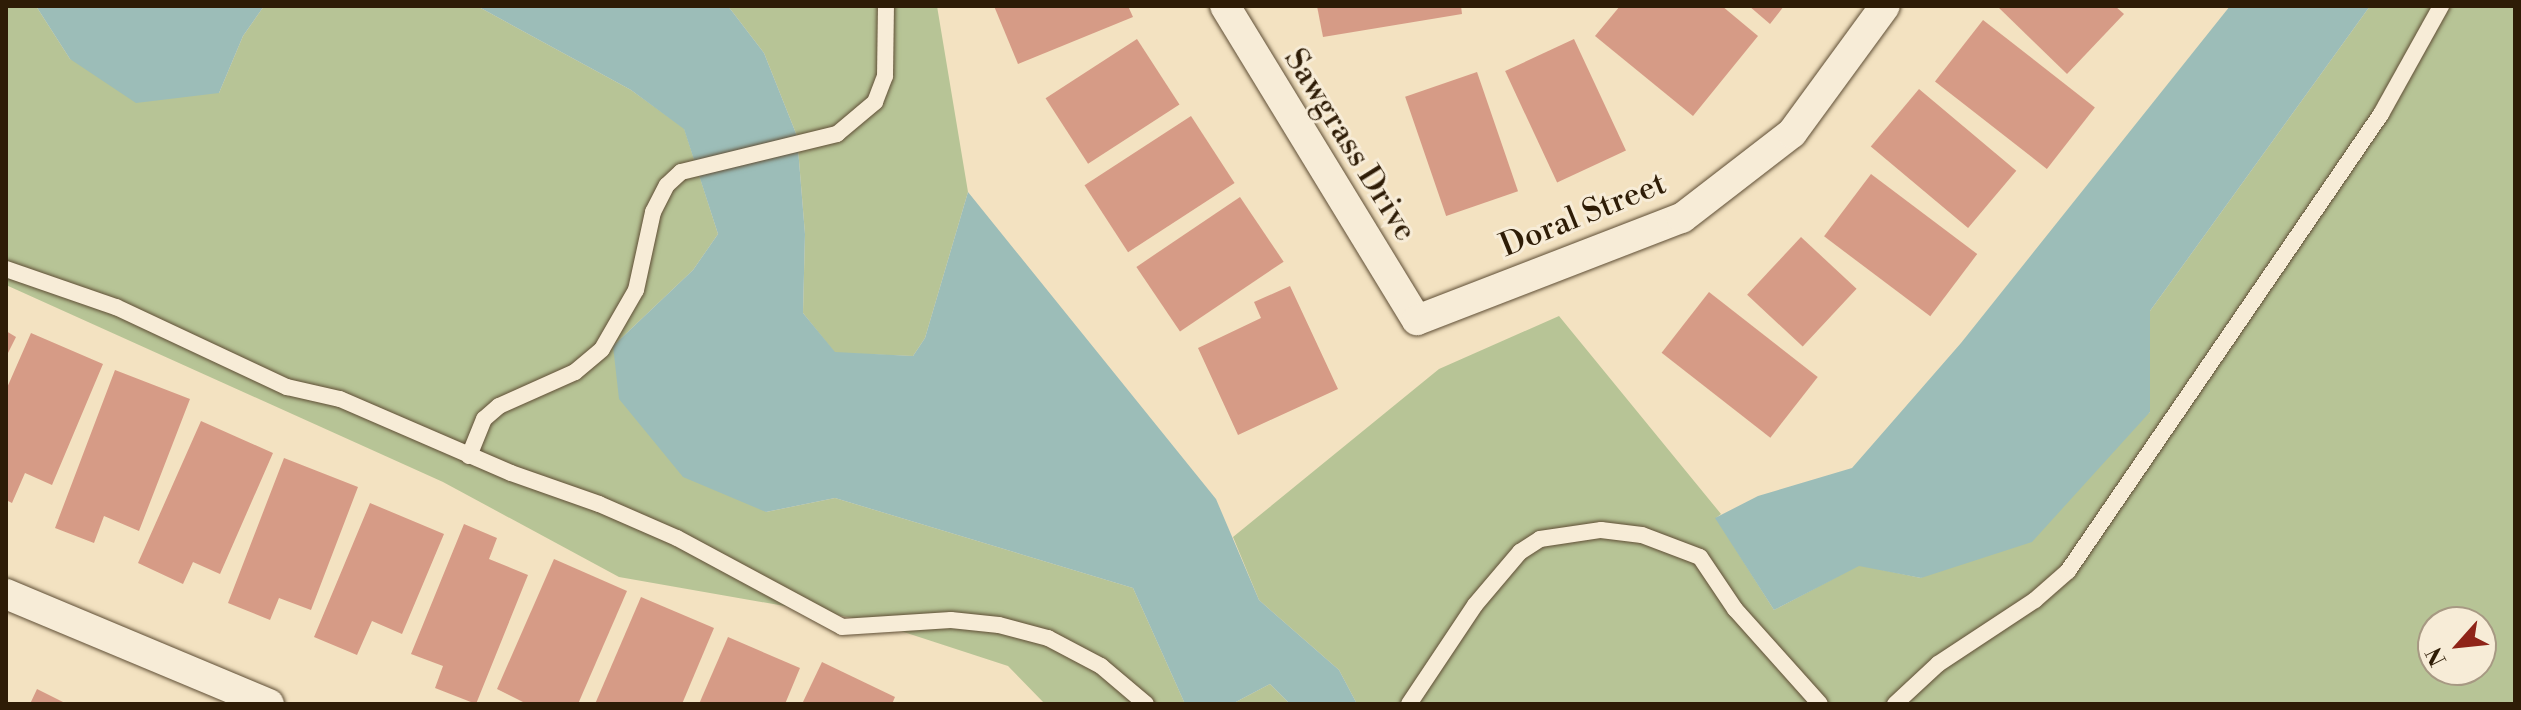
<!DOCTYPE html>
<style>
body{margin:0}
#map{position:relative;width:2521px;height:710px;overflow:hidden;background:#f3e2c1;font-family:"Libre Bodoni",serif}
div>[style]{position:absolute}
.green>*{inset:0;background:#b7c496}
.water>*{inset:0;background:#9cbdb8}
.building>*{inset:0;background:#d69b86;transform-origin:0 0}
.roads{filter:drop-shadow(0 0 2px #5f4e35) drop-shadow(0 0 2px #5f4e35)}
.service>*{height:16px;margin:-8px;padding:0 8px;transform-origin:8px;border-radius:8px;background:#f7ecd7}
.minor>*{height:30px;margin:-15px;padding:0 15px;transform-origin:15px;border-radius:15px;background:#f7ecd7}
span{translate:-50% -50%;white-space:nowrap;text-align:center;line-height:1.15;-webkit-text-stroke:6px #f7ecd7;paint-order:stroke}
.street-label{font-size:32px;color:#2e1c06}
.frame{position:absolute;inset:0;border:8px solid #2e1c06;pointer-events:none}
.north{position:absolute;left:2417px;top:606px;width:80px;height:80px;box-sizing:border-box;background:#f7ecd7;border:2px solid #a79983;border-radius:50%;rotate:243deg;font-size:22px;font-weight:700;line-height:32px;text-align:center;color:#2e1c06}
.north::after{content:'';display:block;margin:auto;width:28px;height:36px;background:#8f2418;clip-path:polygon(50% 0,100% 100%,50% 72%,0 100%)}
</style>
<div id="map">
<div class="green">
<div style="clip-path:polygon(6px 6px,36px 6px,70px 59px,219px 93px,243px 36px,264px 6px,477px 6px,631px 90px,684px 128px,718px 234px,693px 270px,613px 346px,766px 512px,835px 498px,1133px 588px,1185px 704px,1045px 704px,1008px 666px,870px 621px,619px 577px,443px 482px,6px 285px)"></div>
<div style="clip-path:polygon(728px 6px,937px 6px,968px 192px,925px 338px,913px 356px,835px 353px,803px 313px,805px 234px,797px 136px,764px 53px)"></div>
<div style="clip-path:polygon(evenodd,2370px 6px,2515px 6px,2515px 704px,1357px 704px,1339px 670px,1259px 600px,1233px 537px,1439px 369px,1559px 316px,1721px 514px,1716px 518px,1774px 610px,1859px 565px,1921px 578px,2150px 412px,2150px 311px,2370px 6px,2433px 622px,2481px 622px,2481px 670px,2433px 670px,2433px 622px)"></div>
<div style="clip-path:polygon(1270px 684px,1290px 704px,1232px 704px)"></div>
</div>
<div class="water">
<div style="clip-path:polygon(36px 6px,264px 6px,243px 36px,219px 93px,136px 103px,70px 59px)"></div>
<div style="clip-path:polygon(477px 6px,728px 6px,764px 53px,797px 136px,805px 234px,803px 313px,835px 352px,913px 356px,925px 338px,968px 192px,1216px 499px,1259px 600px,1339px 670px,1357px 704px,1290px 704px,1270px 684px,1232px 704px,1185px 704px,1133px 588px,835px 498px,766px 512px,683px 477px,619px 399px,613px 346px,693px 270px,718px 234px,684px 129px,631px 90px)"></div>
<div style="clip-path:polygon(2230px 6px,2370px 6px,2150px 311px,2150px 412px,2032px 542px,1921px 578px,1859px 566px,1774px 610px,1715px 518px,1758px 496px,1852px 468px,1961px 343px)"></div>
</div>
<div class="building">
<div style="clip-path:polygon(994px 6px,1128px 6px,1133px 17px,1018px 64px)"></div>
<div style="clip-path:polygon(1317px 6px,1461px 6px,1462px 14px,1323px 37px)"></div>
<div style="clip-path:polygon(1620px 6px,1722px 6px,1758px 36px,1693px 116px,1595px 36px)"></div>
<div style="clip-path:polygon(1749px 6px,1784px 6px,1770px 24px)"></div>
<div style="clip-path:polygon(1997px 6px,2115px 6px,2124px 14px,2067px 74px)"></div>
<div style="left:1983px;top:20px;width:142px;height:78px;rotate:38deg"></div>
<div style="left:1137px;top:39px;width:78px;height:109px;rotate:57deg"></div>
<div style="left:1574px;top:39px;width:123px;height:76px;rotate:65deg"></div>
<div style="left:1477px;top:72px;width:126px;height:76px;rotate:71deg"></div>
<div style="left:1919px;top:89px;width:127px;height:75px;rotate:40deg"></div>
<div style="left:1191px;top:116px;width:80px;height:127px;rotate:57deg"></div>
<div style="left:1871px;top:174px;width:133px;height:78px;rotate:37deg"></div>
<div style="left:1240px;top:197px;width:78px;height:125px;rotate:56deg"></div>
<div style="left:1801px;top:237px;width:76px;height:79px;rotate:43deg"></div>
<div style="clip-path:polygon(1290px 286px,1338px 389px,1238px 435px,1198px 348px,1261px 318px,1254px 302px)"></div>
<div style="left:1709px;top:292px;width:138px;height:77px;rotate:38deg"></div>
<div style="clip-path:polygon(6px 331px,16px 337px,6px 357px)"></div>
<div style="clip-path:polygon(31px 333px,103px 364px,52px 485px,25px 473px,12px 503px,6px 500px,6px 390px)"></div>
<div style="clip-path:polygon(115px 370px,190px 399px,139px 531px,104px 516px,94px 543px,55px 528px)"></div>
<div style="clip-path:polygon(201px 421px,273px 453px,220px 574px,193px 562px,183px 584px,138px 563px)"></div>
<div style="clip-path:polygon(284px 458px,358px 487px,311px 610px,279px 598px,270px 620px,228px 603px)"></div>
<div style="clip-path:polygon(370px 503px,444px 534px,402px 634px,372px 621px,357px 655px,314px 637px)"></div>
<div style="clip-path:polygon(464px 524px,497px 538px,489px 559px,528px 575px,476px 704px,435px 688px,443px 666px,411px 654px)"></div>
<div style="clip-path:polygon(554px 559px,627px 591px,578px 704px,527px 704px,497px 689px)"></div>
<div style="clip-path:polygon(641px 597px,714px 628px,682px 704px,595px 704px)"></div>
<div style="clip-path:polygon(728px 637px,800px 668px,785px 704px,699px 704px)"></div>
<div style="clip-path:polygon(822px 662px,895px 697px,892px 704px,802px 704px)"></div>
<div style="clip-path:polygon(37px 689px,67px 704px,30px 704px)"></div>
</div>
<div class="roads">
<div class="service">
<div style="left:6px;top:269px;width:116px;rotate:19.1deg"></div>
<div style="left:116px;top:307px;width:189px;rotate:25.1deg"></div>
<div style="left:287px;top:387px;width:54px;rotate:12.8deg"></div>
<div style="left:340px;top:399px;width:186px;rotate:23.4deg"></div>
<div style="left:511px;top:473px;width:93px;rotate:19.4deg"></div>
<div style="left:599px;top:504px;width:85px;rotate:23.6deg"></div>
<div style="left:677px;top:538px;width:187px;rotate:28.3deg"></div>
<div style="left:842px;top:627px;width:109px;rotate:-3.7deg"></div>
<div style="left:951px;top:620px;width:48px;rotate:5.9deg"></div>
<div style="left:999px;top:625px;width:51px;rotate:14.9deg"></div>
<div style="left:1048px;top:638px;width:60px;rotate:27.8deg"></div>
<div style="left:1101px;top:666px;width:59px;rotate:40.2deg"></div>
<div style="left:469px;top:456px;width:40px;rotate:-68deg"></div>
<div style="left:484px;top:419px;width:20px;rotate:-41deg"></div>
<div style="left:499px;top:406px;width:83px;rotate:-24.1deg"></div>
<div style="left:575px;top:372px;width:35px;rotate:-40deg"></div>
<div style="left:602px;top:349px;width:68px;rotate:-60deg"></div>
<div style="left:636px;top:290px;width:80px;rotate:-77.7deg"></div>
<div style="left:653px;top:212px;width:30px;rotate:-63deg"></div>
<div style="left:667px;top:185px;width:19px;rotate:-43deg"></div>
<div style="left:681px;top:172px;width:161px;rotate:-13.7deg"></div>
<div style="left:837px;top:134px;width:50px;rotate:-40.1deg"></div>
<div style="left:875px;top:102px;width:28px;rotate:-69deg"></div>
<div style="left:885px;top:76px;width:70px;rotate:-89.2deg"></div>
<div style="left:1409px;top:704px;width:119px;rotate:-56.3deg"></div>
<div style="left:1475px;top:605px;width:70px;rotate:-49.7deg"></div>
<div style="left:1520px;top:552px;width:24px;rotate:-33deg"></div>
<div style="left:1540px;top:539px;width:62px;rotate:-8.4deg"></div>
<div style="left:1601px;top:530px;width:41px;rotate:7deg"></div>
<div style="left:1642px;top:535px;width:62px;rotate:20.8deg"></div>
<div style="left:1700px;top:557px;width:63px;rotate:56.1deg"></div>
<div style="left:1735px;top:609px;width:127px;rotate:48.2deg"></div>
<div style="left:1895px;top:704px;width:59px;rotate:-42.9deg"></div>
<div style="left:1938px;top:664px;width:116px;rotate:-33.4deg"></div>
<div style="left:2035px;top:600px;width:44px;rotate:-41.3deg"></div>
<div style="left:2068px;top:571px;width:554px;rotate:-55.59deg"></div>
<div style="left:2381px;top:114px;width:124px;rotate:-60.9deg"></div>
</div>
<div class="minor">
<div style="left:1225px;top:6px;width:368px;rotate:58.6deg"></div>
<div style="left:1417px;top:320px;width:284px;rotate:-21.1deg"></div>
<div style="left:1682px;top:218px;width:139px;rotate:-37.7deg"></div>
<div style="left:1792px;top:133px;width:157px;rotate:-53.8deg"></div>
<div style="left:6px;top:594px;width:285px;rotate:22.7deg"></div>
</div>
</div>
<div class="street-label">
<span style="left:1350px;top:145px;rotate:58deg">Sawgrass Drive</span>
<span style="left:1583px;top:215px;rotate:-22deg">Doral Street</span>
</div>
<div class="frame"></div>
<div class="north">N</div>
</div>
